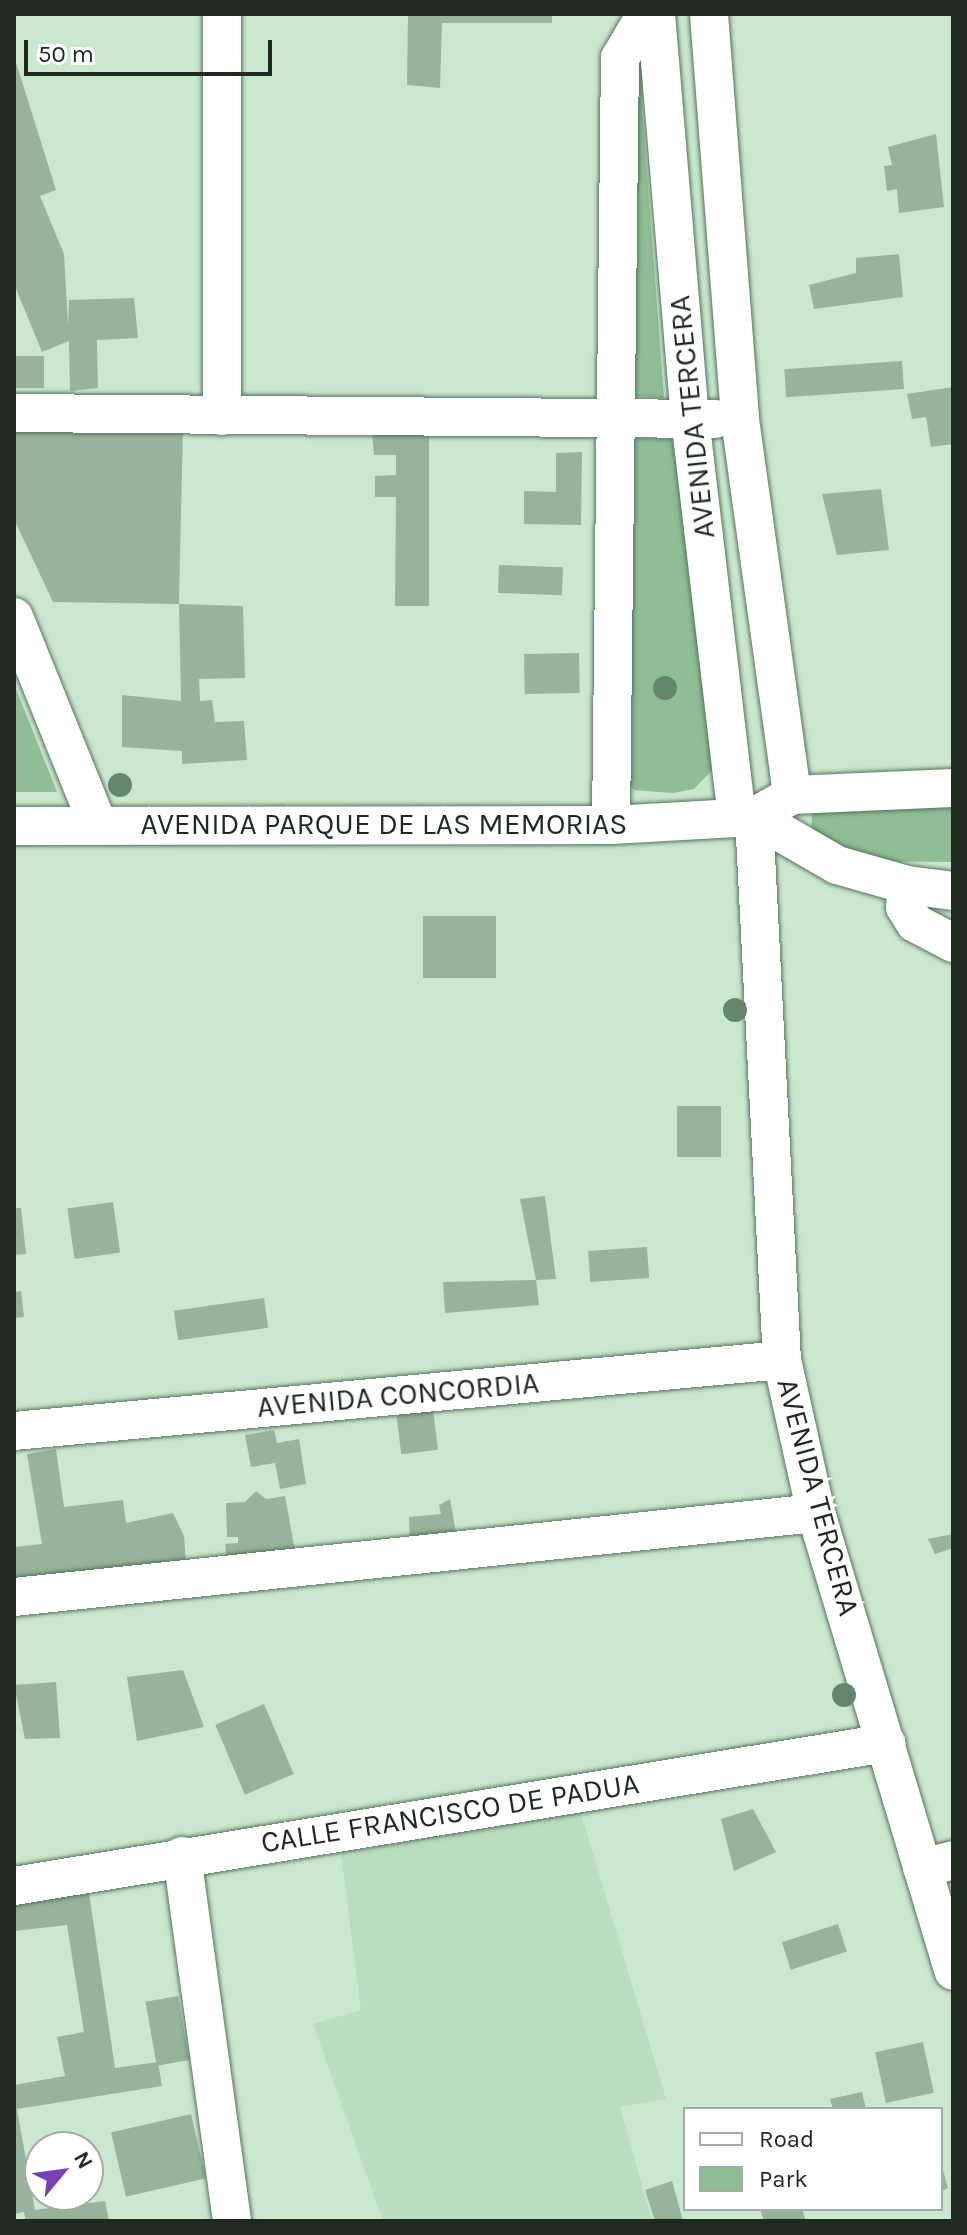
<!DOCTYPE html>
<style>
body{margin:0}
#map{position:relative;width:967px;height:2235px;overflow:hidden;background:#c9e8cd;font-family:Karla,sans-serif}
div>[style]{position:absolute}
.built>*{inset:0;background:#b9ddbe}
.green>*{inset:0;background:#8ebd96}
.building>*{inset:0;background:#96b49a;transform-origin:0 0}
.roads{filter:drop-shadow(0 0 2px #57735c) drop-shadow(0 0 2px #57735c)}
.minor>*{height:38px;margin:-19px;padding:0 19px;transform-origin:19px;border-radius:19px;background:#fff}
.trees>*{width:24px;height:24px;margin:-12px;border-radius:50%;background:#64876b}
span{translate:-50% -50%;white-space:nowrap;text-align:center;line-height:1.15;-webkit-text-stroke:8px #fff;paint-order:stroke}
.street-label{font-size:30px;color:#1e2a20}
.frame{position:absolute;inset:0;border:16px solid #1e2a20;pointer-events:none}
.legend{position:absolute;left:683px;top:2107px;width:260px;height:104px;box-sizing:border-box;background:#fff;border:2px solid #a5aaa6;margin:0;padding:10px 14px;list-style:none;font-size:24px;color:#1e2a20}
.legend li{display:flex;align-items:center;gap:16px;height:40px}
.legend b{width:40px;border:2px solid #a5aaa6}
.north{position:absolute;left:24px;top:2131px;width:80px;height:80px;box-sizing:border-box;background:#fff;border:2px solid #a5aaa6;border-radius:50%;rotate:61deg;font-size:22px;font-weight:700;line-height:32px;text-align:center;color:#1e2a20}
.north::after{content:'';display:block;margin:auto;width:28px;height:36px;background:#7641b8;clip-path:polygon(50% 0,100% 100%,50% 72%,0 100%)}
.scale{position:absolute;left:24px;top:40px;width:248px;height:36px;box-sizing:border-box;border:4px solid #1e2a20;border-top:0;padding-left:10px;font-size:24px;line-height:28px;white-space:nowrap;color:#1e2a20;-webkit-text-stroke:6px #fff;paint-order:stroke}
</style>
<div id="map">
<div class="built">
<div style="clip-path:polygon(580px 1810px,666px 2099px,620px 2107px,652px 2221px,383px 2221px,313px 2024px,361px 2010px,341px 1853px)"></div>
</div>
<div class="green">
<div style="clip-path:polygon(639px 68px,664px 398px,622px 395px)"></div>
<div style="clip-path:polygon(634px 438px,671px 439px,677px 445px,719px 763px,694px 789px,673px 793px,634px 790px,625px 780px)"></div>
<div style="clip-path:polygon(14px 684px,57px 792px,14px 792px)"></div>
<div style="clip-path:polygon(953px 804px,953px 862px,837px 861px,811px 848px,812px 810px)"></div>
</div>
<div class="building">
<div style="clip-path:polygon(408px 14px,552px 14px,552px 23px,442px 23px,440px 88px,407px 85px)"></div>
<div style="clip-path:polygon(14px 56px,56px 190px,40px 196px,64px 254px,68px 325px,69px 300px,134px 298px,138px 338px,97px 340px,98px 388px,70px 391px,69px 341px,42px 352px,14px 284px)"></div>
<div style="clip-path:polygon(936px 134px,944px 207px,899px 213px,897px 189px,887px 191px,884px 166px,892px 165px,888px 147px)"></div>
<div style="clip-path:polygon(899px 254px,903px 297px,814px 309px,809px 285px,856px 273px,856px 258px)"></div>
<div style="left:14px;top:356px;width:30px;height:32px"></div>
<div style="left:902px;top:361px;width:28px;height:118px;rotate:86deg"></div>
<div style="clip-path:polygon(953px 387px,953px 444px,931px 447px,926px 417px,912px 419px,907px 394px)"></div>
<div style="clip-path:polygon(183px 425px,179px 604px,53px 602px,14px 519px,14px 426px)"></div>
<div style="clip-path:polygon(372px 432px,429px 432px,429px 606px,395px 606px,396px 497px,375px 497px,375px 476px,396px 475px,396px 455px,374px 455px)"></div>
<div style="clip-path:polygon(582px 452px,581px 525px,524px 524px,524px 491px,556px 492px,556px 453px)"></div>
<div style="clip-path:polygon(881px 489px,889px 550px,837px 555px,822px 494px)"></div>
<div style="left:499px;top:565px;width:64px;height:28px;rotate:2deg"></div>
<div style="clip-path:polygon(179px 604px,243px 606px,245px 678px,199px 679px,200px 701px,212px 700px,215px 722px,244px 721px,247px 760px,182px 764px,182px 751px,122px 747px,122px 695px,181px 701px)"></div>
<div style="left:579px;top:653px;width:40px;height:55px;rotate:89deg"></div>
<div style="left:423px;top:916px;width:73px;height:62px"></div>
<div style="left:677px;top:1106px;width:44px;height:51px"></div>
<div style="clip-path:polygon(545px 1196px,556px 1279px,536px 1280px,520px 1199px)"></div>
<div style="left:113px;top:1202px;width:51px;height:46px;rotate:82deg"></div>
<div style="clip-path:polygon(14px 1208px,21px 1208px,26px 1254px,14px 1255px)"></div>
<div style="left:647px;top:1247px;width:31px;height:59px;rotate:86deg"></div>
<div style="clip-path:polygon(536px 1280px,539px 1305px,445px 1313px,443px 1282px)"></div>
<div style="clip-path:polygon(21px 1291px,24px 1317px,14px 1318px,14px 1292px)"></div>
<div style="left:264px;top:1298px;width:30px;height:91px;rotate:82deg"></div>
<div style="left:433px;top:1409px;width:41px;height:37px;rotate:83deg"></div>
<div style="clip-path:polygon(274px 1430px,277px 1443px,299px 1439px,306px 1484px,280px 1489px,275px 1463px,251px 1467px,245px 1435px)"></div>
<div style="clip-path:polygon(56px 1449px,64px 1507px,123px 1500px,126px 1523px,173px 1513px,184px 1536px,186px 1563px,14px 1580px,14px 1547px,42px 1544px,27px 1454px)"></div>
<div style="clip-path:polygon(256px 1491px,266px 1499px,285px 1496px,296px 1556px,227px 1562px,225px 1544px,238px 1543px,238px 1537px,227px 1537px,226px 1503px,245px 1502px)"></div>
<div style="clip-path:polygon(450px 1499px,457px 1539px,410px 1544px,409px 1517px,441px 1514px,439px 1505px)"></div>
<div style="clip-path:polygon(953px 1534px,953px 1548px,935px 1554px,928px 1539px)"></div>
<div style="clip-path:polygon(183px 1670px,204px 1727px,137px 1741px,127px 1677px)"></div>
<div style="clip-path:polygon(56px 1682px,60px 1738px,25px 1739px,14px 1685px)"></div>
<div style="left:264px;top:1704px;width:76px;height:53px;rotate:67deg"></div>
<div style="clip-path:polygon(753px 1809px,776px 1852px,734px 1871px,721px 1819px)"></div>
<div style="clip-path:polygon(89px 1893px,115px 2068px,158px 2062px,162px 2086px,17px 2109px,35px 2210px,105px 2201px,109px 2221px,26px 2221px,24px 2212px,14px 2214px,14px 2085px,65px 2076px,57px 2037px,84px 2032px,67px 1925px,14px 1931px,14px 1903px)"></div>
<div style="left:838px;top:1924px;width:29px;height:59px;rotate:72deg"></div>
<div style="left:178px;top:1996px;width:65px;height:33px;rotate:80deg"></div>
<div style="left:923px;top:2042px;width:52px;height:49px;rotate:78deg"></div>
<div style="clip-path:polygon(862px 2092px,866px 2109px,833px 2109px,830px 2099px)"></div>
<div style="left:191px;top:2114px;width:66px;height:82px;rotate:77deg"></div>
<div style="clip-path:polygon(941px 2163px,948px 2188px,941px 2192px)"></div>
<div style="clip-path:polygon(672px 2181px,683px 2221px,655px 2221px,645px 2190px)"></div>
<div style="clip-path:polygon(760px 2209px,802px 2209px,806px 2221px,764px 2221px)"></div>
</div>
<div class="roads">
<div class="minor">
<div style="left:222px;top:14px;width:402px;rotate:90deg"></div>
<div style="left:656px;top:14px;width:405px;rotate:85.2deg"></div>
<div style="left:690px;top:418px;width:403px;rotate:83.3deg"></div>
<div style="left:709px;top:14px;width:406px;rotate:85.6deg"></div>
<div style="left:740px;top:419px;width:380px;rotate:82.1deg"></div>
<div style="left:14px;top:413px;width:701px;rotate:0.49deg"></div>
<div style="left:14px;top:617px;width:224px;rotate:68deg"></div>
<div style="left:754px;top:817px;width:544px;rotate:87.05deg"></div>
<div style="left:782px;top:1360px;width:157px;rotate:77.5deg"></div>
<div style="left:816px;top:1513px;width:478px;rotate:73.3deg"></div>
<div style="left:754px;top:817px;width:96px;rotate:30deg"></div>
<div style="left:837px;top:865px;width:73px;rotate:15.9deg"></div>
<div style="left:907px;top:885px;width:46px;rotate:7.4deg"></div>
<div style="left:611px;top:825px;width:767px;rotate:-89.33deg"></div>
<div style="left:620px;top:58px;width:51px;rotate:-59.4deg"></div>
<div style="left:14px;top:826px;width:597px;rotate:-0.1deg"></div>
<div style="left:611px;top:825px;width:143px;rotate:-3.2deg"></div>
<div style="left:754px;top:817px;width:44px;rotate:-30.1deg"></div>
<div style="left:792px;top:795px;width:161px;rotate:-2.5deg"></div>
<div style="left:907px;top:885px;width:22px;rotate:95deg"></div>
<div style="left:905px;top:907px;width:19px;rotate:58deg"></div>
<div style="left:915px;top:923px;width:43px;rotate:27.8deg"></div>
<div style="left:14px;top:1431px;width:771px;rotate:-5.28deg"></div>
<div style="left:14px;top:1597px;width:806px;rotate:-5.98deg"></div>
<div style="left:182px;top:1856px;width:368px;rotate:82.2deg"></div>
<div style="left:922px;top:1868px;width:32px;rotate:-14deg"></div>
<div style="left:14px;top:1886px;width:884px;rotate:-9.31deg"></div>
</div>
</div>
<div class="trees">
<div style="left:665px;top:688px"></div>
<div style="left:120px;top:785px"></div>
<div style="left:735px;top:1010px"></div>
<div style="left:844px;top:1695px"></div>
</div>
<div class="street-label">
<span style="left:692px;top:417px;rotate:-96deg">AVENIDA TERCERA</span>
<span style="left:384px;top:824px">AVENIDA PARQUE DE LAS MEMORIAS</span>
<span style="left:398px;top:1395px;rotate:-5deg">AVENIDA CONCORDIA</span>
<span style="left:818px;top:1497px;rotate:75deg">AVENIDA TERCERA</span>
<span style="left:450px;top:1813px;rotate:-9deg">CALLE FRANCISCO DE PADUA</span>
</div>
<div class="frame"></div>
<ul class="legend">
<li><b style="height:10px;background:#fff"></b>Road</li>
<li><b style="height:22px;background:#8ebd96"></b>Park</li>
</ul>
<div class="north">N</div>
<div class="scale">50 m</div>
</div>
